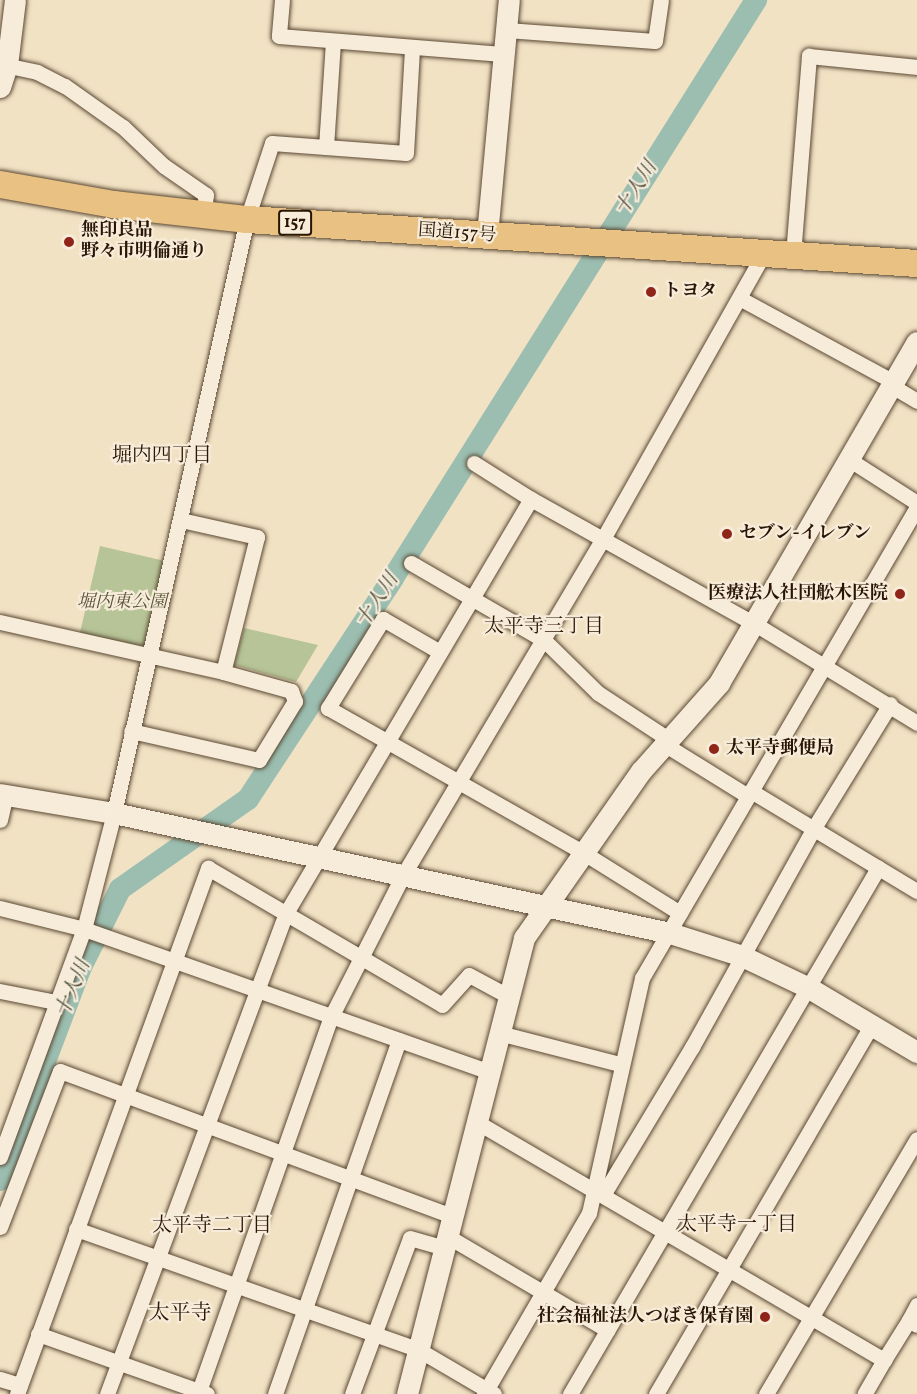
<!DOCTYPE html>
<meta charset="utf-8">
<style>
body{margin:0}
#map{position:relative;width:917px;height:1394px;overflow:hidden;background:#f2e2c4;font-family:Vollkorn,"Noto Serif JP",serif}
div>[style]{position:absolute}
.green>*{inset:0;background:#b7c497;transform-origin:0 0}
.river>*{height:22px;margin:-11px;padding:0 11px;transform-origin:11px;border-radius:11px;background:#9bbeb1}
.roads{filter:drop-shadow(0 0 2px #5a4833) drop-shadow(0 0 2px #5a4833)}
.street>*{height:15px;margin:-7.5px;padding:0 7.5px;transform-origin:7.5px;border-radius:7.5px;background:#f7ecd9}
.secondary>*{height:21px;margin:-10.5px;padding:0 10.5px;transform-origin:10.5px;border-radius:10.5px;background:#f7ecd9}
.highway>*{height:27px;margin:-13.5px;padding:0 13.5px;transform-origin:13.5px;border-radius:13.5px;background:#e9c182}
.dots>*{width:16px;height:16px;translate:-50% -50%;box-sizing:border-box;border:3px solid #f7ecd9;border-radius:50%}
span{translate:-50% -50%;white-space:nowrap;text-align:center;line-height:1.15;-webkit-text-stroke:4.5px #f7ecd9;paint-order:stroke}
.shield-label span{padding:2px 4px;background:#f7ecd9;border:2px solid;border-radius:4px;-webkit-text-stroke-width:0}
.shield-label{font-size:16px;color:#281503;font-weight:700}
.poi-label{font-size:18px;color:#281503;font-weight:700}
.left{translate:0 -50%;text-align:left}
.right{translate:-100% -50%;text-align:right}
.street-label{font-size:18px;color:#281503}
.park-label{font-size:18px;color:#5a5237;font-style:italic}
.water-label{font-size:20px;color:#505040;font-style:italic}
.neighbourhood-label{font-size:20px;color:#281503}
.quarter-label{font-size:21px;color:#281503}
</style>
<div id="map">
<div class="green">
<div style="left:100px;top:546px;width:68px;height:91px;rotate:13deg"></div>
<div style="clip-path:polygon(244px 628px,318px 645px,296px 682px,234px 665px)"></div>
</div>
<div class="river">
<div style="left:0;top:1180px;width:228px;rotate:-69.2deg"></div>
<div style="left:81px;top:967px;width:87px;rotate:-63.4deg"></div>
<div style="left:120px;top:889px;width:156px;rotate:-35.1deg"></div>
<div style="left:248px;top:799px;width:264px;rotate:-56.7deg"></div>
<div style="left:393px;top:578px;width:683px;rotate:-57.87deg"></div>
</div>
<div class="roads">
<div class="street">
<div style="left:282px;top:0;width:36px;rotate:95deg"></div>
<div style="left:279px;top:36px;width:227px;rotate:4.6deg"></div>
<div style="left:507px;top:30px;width:148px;rotate:4.3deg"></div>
<div style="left:655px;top:41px;width:41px;rotate:-81.7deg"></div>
<div style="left:0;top:64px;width:38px;rotate:12deg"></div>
<div style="left:37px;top:72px;width:31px;rotate:27deg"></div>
<div style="left:65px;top:86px;width:71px;rotate:35.3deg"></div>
<div style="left:123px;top:127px;width:57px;rotate:43.6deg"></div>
<div style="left:164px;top:166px;width:51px;rotate:34.6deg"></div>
<div style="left:206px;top:195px;width:20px;rotate:99deg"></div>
<div style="left:326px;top:147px;width:105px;rotate:-86.2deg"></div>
<div style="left:793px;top:255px;width:200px;rotate:-85.4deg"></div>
<div style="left:809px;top:56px;width:109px;rotate:5.8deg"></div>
<div style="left:741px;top:299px;width:174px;rotate:28.5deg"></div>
<div style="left:892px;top:386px;width:29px;rotate:31deg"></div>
<div style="left:850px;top:460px;width:80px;rotate:32.7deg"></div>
<div style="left:474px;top:463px;width:67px;rotate:32.3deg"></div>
<div style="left:181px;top:520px;width:78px;rotate:12.6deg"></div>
<div style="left:257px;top:537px;width:139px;rotate:104.1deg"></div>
<div style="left:411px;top:563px;width:154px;rotate:30.1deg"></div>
<div style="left:544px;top:640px;width:76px;rotate:44.5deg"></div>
<div style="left:598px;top:693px;width:84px;rotate:33.3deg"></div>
<div style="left:0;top:622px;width:229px;rotate:12.6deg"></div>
<div style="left:223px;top:672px;width:71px;rotate:15.6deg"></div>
<div style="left:291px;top:691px;width:11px;rotate:68deg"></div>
<div style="left:295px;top:701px;width:69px;rotate:121.4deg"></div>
<div style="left:259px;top:760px;width:131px;rotate:-167.2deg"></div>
<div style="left:440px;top:652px;width:66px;rotate:-149.9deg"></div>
<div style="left:383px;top:619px;width:105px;rotate:121.7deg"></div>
<div style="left:328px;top:708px;width:294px;rotate:29.5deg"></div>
<div style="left:584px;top:853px;width:113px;rotate:32deg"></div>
<div style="left:664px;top:744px;width:99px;rotate:31.8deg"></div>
<div style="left:751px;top:791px;width:194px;rotate:31.1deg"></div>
<div style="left:0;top:820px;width:26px;rotate:-77deg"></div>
<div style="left:0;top:908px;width:87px;rotate:14deg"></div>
<div style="left:84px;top:929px;width:430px;rotate:19.4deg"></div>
<div style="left:0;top:991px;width:56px;rotate:11.3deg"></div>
<div style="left:499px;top:1033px;width:125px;rotate:14.4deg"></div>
<div style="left:475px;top:1121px;width:474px;rotate:30.3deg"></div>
<div style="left:884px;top:1360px;width:39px;rotate:120deg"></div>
<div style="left:0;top:1157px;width:243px;rotate:-69.8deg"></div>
<div style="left:84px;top:929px;width:120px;rotate:-75.5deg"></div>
<div style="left:114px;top:813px;width:609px;rotate:-77.38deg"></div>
<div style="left:247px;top:219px;width:80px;rotate:-71.8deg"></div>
<div style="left:272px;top:143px;width:134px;rotate:4.3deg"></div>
<div style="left:406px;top:153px;width:105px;rotate:-86.7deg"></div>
<div style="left:603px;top:1195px;width:173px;rotate:-59deg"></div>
<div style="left:692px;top:1047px;width:247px;rotate:-60.9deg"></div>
<div style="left:812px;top:831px;width:149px;rotate:-58.4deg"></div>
<div style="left:0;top:1227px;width:167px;rotate:-69deg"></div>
<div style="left:60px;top:1071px;width:418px;rotate:20.3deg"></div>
<div style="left:76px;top:1229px;width:364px;rotate:19.4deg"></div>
<div style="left:419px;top:1350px;width:87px;rotate:30.4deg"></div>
<div style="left:447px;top:1236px;width:186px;rotate:30.4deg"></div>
<div style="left:909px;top:1320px;width:17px;rotate:-62deg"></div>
<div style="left:38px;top:1334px;width:179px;rotate:19.5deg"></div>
<div style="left:884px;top:1360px;width:47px;rotate:-58deg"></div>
<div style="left:909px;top:1320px;width:9px;rotate:32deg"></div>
<div style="left:0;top:1379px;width:21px;rotate:17deg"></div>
<div style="left:17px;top:1394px;width:560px;rotate:-70.04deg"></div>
<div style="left:208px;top:868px;width:271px;rotate:30.3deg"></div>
<div style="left:442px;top:1005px;width:40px;rotate:-48deg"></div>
<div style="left:469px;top:975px;width:44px;rotate:28.3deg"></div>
<div style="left:107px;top:1394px;width:513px;rotate:-69.59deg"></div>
<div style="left:286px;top:913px;width:481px;rotate:-59.4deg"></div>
<div style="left:531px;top:499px;width:257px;rotate:29.2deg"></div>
<div style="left:755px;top:624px;width:190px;rotate:31.4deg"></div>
<div style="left:198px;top:1394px;width:400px;rotate:-70.6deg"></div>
<div style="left:331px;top:1017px;width:157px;rotate:-63.1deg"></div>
<div style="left:402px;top:877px;width:395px;rotate:-59.3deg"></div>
<div style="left:604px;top:537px;width:326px;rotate:-60.6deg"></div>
<div style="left:275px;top:1394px;width:375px;rotate:-70.7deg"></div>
<div style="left:352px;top:1394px;width:166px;rotate:-69.6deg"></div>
<div style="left:410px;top:1238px;width:35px;rotate:16deg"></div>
<div style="left:484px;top:1394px;width:209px;rotate:-59.9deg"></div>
<div style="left:589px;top:1213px;width:241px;rotate:-77.3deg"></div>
<div style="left:642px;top:978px;width:545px;rotate:-59.72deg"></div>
<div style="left:570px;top:1394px;width:610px;rotate:-59.65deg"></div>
<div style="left:656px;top:1394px;width:428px;rotate:-59.7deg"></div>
<div style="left:766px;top:1394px;width:296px;rotate:-59.4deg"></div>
</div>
<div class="secondary">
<div style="left:0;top:87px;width:23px;rotate:-72deg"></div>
<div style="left:7px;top:65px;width:65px;rotate:-83deg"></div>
<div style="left:487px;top:235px;width:236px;rotate:-84.7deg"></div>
<div style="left:0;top:794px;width:116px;rotate:9.5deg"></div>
<div style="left:114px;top:813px;width:569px;rotate:12.18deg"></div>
<div style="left:670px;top:933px;width:76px;rotate:17.7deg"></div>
<div style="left:742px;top:956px;width:74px;rotate:25.5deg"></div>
<div style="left:809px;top:988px;width:126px;rotate:30.7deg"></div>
<div style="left:407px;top:1394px;width:471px;rotate:-75.6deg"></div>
<div style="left:524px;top:938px;width:204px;rotate:-55deg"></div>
<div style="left:641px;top:771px;width:118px;rotate:-48.4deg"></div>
<div style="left:719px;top:683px;width:394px;rotate:-59.9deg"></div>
</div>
<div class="highway">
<div style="left:0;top:184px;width:115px;rotate:10deg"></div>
<div style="left:113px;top:204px;width:135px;rotate:6.4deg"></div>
<div style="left:247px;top:219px;width:671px;rotate:3.76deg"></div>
</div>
</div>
<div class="dots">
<div style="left:69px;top:242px;background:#8f2418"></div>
<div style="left:651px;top:292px;background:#8f2418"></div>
<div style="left:727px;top:534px;background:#8f2418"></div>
<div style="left:900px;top:594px;background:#8f2418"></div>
<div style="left:714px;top:749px;background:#8f2418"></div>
<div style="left:765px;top:1317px;background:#8f2418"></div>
</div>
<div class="shield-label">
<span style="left:295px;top:223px">157</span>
</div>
<div class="poi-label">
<span class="left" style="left:81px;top:242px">無印良品<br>野々市明倫通り</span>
<span class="left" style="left:663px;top:292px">トヨタ</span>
<span class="left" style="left:739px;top:534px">セブン-イレブン</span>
<span class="right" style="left:888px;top:594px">医療法人社団舩木医院</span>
<span class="left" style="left:726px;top:749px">太平寺郵便局</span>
<span class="right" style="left:753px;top:1317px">社会福祉法人つばき保育園</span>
</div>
<div class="street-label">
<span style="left:457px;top:234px;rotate:4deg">国道157号</span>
</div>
<div class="park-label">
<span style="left:122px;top:603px">堀内東公園</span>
</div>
<div class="water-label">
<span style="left:637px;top:189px;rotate:-58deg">十人川</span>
<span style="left:378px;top:601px;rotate:-57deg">十人川</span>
<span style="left:74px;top:989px;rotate:-68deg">十人川</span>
</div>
<div class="neighbourhood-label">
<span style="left:162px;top:456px">堀内四丁目</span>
<span style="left:544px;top:627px">太平寺三丁目</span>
<span style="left:737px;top:1225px">太平寺一丁目</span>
<span style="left:212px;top:1226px">太平寺二丁目</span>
</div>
<div class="quarter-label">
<span style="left:180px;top:1314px">太平寺</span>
</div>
</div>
